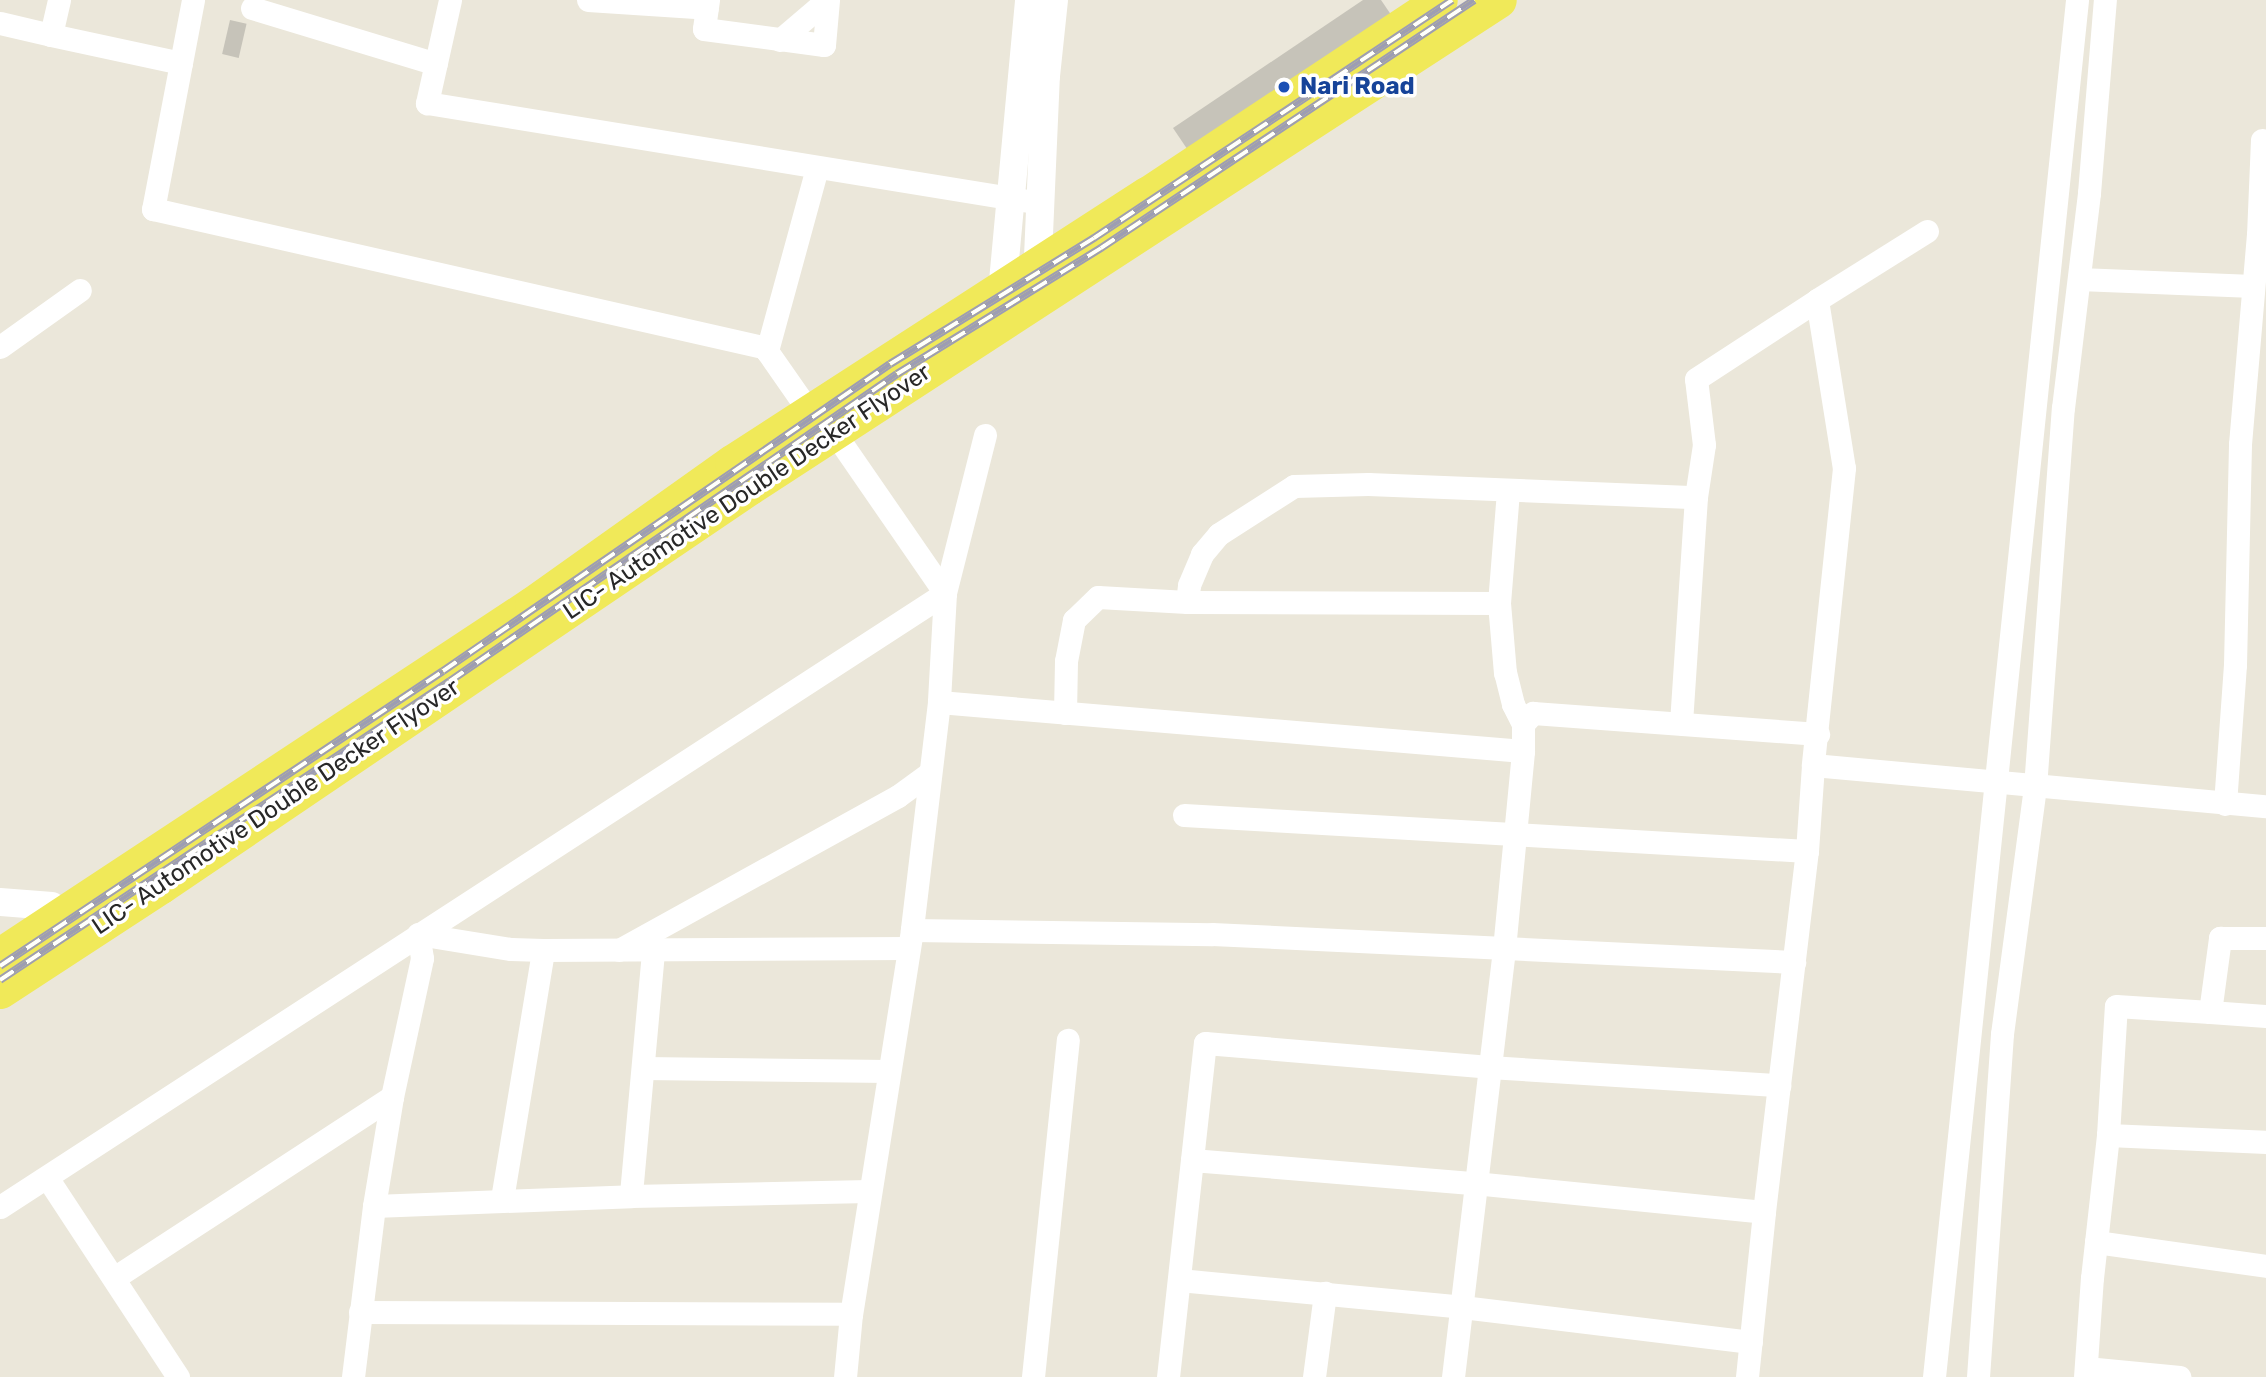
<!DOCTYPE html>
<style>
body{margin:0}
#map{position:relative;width:2266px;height:1377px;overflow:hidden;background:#ebe7da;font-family:Rubik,sans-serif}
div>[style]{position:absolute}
.building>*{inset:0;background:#c6c3b9;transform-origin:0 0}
.minor>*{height:23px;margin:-11.5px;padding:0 11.5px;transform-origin:11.5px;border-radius:11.5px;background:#fff}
.tertiary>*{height:28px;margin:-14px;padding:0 14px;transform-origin:14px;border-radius:14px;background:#fff}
.primary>*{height:35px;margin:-17.5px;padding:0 17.5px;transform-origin:17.5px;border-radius:17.5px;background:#f0e959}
.rail>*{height:8px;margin-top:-4px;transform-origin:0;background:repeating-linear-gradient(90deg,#fff 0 16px,#9d9db3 0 32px);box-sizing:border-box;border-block:2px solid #9d9db3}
.dots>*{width:19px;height:19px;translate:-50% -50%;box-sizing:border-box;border:4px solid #fff;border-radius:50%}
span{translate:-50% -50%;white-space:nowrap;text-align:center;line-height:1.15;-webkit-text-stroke:7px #fff;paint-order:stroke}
.transit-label{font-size:24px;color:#164399;font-weight:700}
.left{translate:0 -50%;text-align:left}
.street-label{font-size:24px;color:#282828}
</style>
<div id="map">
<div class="building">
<div style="clip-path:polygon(1363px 0,1381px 0,1409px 41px,1206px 177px,1173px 128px)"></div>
<div style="left:230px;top:20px;width:17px;height:35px;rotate:13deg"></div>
</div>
<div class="minor">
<div style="left:59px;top:0;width:36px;rotate:103deg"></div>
<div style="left:51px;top:35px;width:133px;rotate:12.2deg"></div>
<div style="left:193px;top:0;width:213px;rotate:100.8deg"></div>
<div style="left:153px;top:209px;width:630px;rotate:12.76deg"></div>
<div style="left:450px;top:0;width:106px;rotate:102.6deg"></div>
<div style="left:427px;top:103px;width:609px;rotate:9.26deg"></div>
<div style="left:588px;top:0;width:119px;rotate:3.8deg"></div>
<div style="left:708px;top:0;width:29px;rotate:98deg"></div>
<div style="left:704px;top:29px;width:121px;rotate:7.6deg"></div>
<div style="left:824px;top:45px;width:45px;rotate:-84.9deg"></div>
<div style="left:252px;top:8px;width:192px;rotate:16.9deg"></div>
<div style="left:0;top:23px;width:52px;rotate:13.2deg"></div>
<div style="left:780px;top:40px;width:62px;rotate:-40.4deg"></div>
<div style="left:817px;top:168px;width:190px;rotate:105.3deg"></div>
<div style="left:767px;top:351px;width:65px;rotate:55.1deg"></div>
<div style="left:804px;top:404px;width:52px;rotate:45.8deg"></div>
<div style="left:840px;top:441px;width:185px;rotate:55.4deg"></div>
<div style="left:1927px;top:231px;width:130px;rotate:147.9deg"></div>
<div style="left:1817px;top:300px;width:170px;rotate:80.9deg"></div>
<div style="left:1844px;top:468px;width:299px;rotate:96deg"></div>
<div style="left:1813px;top:765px;width:455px;rotate:5.2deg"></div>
<div style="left:2079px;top:279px;width:174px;rotate:2.3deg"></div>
<div style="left:0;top:347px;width:98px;rotate:-35.5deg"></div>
<div style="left:1696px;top:497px;width:53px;rotate:-81.3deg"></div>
<div style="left:1704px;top:445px;width:66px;rotate:-96.9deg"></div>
<div style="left:1696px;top:379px;width:145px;rotate:-33.1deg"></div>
<div style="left:945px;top:593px;width:163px;rotate:-75.8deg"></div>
<div style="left:1499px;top:603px;width:113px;rotate:-85.4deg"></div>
<div style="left:939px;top:702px;width:586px;rotate:4.8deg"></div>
<div style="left:1065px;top:713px;width:52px;rotate:-88.9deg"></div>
<div style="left:1066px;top:661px;width:42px;rotate:-79deg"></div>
<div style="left:1074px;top:620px;width:33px;rotate:-44deg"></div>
<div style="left:1098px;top:597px;width:89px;rotate:3.2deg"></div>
<div style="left:1523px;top:724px;width:22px;rotate:-117deg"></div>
<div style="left:1513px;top:704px;width:32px;rotate:-104deg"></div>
<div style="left:1505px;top:673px;width:70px;rotate:-94.9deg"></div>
<div style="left:1499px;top:603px;width:312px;rotate:-179.8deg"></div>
<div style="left:1187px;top:602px;width:17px;rotate:-83deg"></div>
<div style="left:1189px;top:585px;width:34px;rotate:-67deg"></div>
<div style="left:1202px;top:554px;width:26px;rotate:-50deg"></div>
<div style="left:1219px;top:534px;width:89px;rotate:-32.6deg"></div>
<div style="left:1294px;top:486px;width:74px;rotate:-1.5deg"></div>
<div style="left:1368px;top:484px;width:328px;rotate:2.3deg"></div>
<div style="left:1696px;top:497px;width:227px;rotate:93.8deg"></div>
<div style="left:2225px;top:804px;width:139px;rotate:-85.9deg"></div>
<div style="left:2235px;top:665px;width:221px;rotate:-88.7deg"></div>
<div style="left:2240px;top:444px;width:210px;rotate:-85.1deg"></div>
<div style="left:2258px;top:235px;width:95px;rotate:-87.6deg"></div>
<div style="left:1184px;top:815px;width:624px;rotate:3.31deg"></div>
<div style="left:912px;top:930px;width:300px;rotate:0.8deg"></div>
<div style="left:1212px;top:934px;width:583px;rotate:2.75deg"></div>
<div style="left:619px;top:950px;width:319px;rotate:-28.9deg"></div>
<div style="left:898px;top:796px;width:39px;rotate:-36deg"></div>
<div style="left:653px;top:952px;width:245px;rotate:95.2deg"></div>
<div style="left:631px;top:1196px;width:238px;rotate:-1.2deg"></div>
<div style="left:2210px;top:1012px;width:56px;rotate:4.1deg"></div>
<div style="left:643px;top:1068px;width:245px;rotate:0.7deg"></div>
<div style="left:2108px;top:1135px;width:158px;rotate:2.5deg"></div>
<div style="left:1192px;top:1160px;width:283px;rotate:4.7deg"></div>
<div style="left:1474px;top:1183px;width:291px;rotate:5.7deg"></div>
<div style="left:1764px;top:1212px;width:128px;rotate:-83.3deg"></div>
<div style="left:48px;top:1179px;width:237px;rotate:56.7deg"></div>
<div style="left:502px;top:1199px;width:252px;rotate:-80.6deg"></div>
<div style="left:374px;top:1206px;width:257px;rotate:-2.2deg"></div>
<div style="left:0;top:1207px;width:1127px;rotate:-33.01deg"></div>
<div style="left:945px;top:593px;width:109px;rotate:93.2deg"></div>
<div style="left:939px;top:702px;width:230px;rotate:96.8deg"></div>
<div style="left:912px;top:930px;width:389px;rotate:99deg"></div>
<div style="left:851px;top:1314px;width:63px;rotate:95.4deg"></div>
<div style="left:2096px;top:1242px;width:172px;rotate:8deg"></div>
<div style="left:114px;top:1278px;width:332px;rotate:-33.1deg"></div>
<div style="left:1179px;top:1280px;width:284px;rotate:5.4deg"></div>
<div style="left:1462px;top:1307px;width:291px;rotate:6.9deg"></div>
<div style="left:360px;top:1312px;width:491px;rotate:0.2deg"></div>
<div style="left:2086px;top:1368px;width:94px;rotate:5.5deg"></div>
<div style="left:353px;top:1377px;width:172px;rotate:-83deg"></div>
<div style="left:374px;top:1206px;width:110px;rotate:-80.6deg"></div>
<div style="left:392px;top:1097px;width:142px;rotate:-77.8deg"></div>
<div style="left:422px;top:958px;width:24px;rotate:-99deg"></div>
<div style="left:418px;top:934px;width:94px;rotate:9.2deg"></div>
<div style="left:511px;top:949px;width:32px;rotate:2deg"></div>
<div style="left:543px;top:950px;width:365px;rotate:-0.3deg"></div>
<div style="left:1033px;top:1377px;width:339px;rotate:-84.1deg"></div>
<div style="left:1168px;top:1377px;width:336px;rotate:-83.7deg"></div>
<div style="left:1205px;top:1043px;width:285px;rotate:4.8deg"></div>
<div style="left:1489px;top:1067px;width:291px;rotate:3.6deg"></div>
<div style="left:1779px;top:1085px;width:236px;rotate:-83.2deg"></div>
<div style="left:1807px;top:851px;width:86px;rotate:-86deg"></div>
<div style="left:1314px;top:1377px;width:85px;rotate:-82.5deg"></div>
<div style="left:1453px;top:1377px;width:431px;rotate:-83.2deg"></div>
<div style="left:1504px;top:949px;width:199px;rotate:-84.5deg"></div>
<div style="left:1523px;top:751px;width:27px;rotate:-90deg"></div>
<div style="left:1523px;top:724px;width:15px;rotate:-48deg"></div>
<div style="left:1533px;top:713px;width:286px;rotate:4.2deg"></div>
<div style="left:1747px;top:1377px;width:166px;rotate:-84.1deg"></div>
<div style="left:1934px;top:1377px;width:1384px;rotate:-84.07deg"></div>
<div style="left:1978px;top:1377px;width:344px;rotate:-86deg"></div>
<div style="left:2002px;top:1034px;width:249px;rotate:-82.4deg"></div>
<div style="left:2035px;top:787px;width:380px;rotate:-85.8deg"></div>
<div style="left:2063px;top:408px;width:217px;rotate:-83.1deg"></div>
<div style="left:2089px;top:193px;width:194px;rotate:-85.3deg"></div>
<div style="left:2085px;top:1377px;width:99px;rotate:-86deg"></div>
<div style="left:2092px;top:1278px;width:144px;rotate:-83.6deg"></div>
<div style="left:2108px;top:1135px;width:129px;rotate:-86.5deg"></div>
<div style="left:2116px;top:1006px;width:94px;rotate:3.7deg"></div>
<div style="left:2210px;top:1012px;width:75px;rotate:-82.3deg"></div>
<div style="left:2220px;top:938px;width:46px"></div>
</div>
<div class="tertiary">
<div style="left:1037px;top:280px;width:204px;rotate:-87.5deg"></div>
<div style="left:1046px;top:76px;width:76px;rotate:-84deg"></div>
<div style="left:1001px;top:303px;width:304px;rotate:-84.7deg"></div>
<div style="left:0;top:902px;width:52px;rotate:4.4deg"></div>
</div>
<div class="primary">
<div style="left:0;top:955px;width:637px;rotate:-33.42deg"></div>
<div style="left:532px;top:604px;width:245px;rotate:-35.4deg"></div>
<div style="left:732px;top:462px;width:494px;rotate:-32.9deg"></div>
<div style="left:1147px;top:194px;width:351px;rotate:-33.5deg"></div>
<div style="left:0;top:991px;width:192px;rotate:-33.1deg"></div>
<div style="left:161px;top:886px;width:711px;rotate:-34.11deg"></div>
<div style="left:750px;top:487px;width:893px;rotate:-33.03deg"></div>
</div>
<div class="rail">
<div style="left:0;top:966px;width:532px;rotate:-33.66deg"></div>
<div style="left:443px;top:671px;width:542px;rotate:-34.48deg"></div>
<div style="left:890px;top:364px;width:240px;rotate:-31.7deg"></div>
<div style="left:1094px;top:238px;width:430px;rotate:-33.6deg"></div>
<div style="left:0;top:980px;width:540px;rotate:-33.6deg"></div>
<div style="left:450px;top:681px;width:542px;rotate:-34.48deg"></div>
<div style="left:897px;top:374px;width:240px;rotate:-31.7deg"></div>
<div style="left:1101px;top:248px;width:448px;rotate:-33.6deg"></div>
</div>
<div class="dots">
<div style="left:1284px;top:87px;background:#1a4fb4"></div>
</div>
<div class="transit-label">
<span class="left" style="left:1300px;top:87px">Nari Road</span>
</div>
<div class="street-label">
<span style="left:747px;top:492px;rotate:-34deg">LIC- Automotive Double Decker Flyover</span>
<span style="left:276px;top:807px;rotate:-34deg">LIC- Automotive Double Decker Flyover</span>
</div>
</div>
